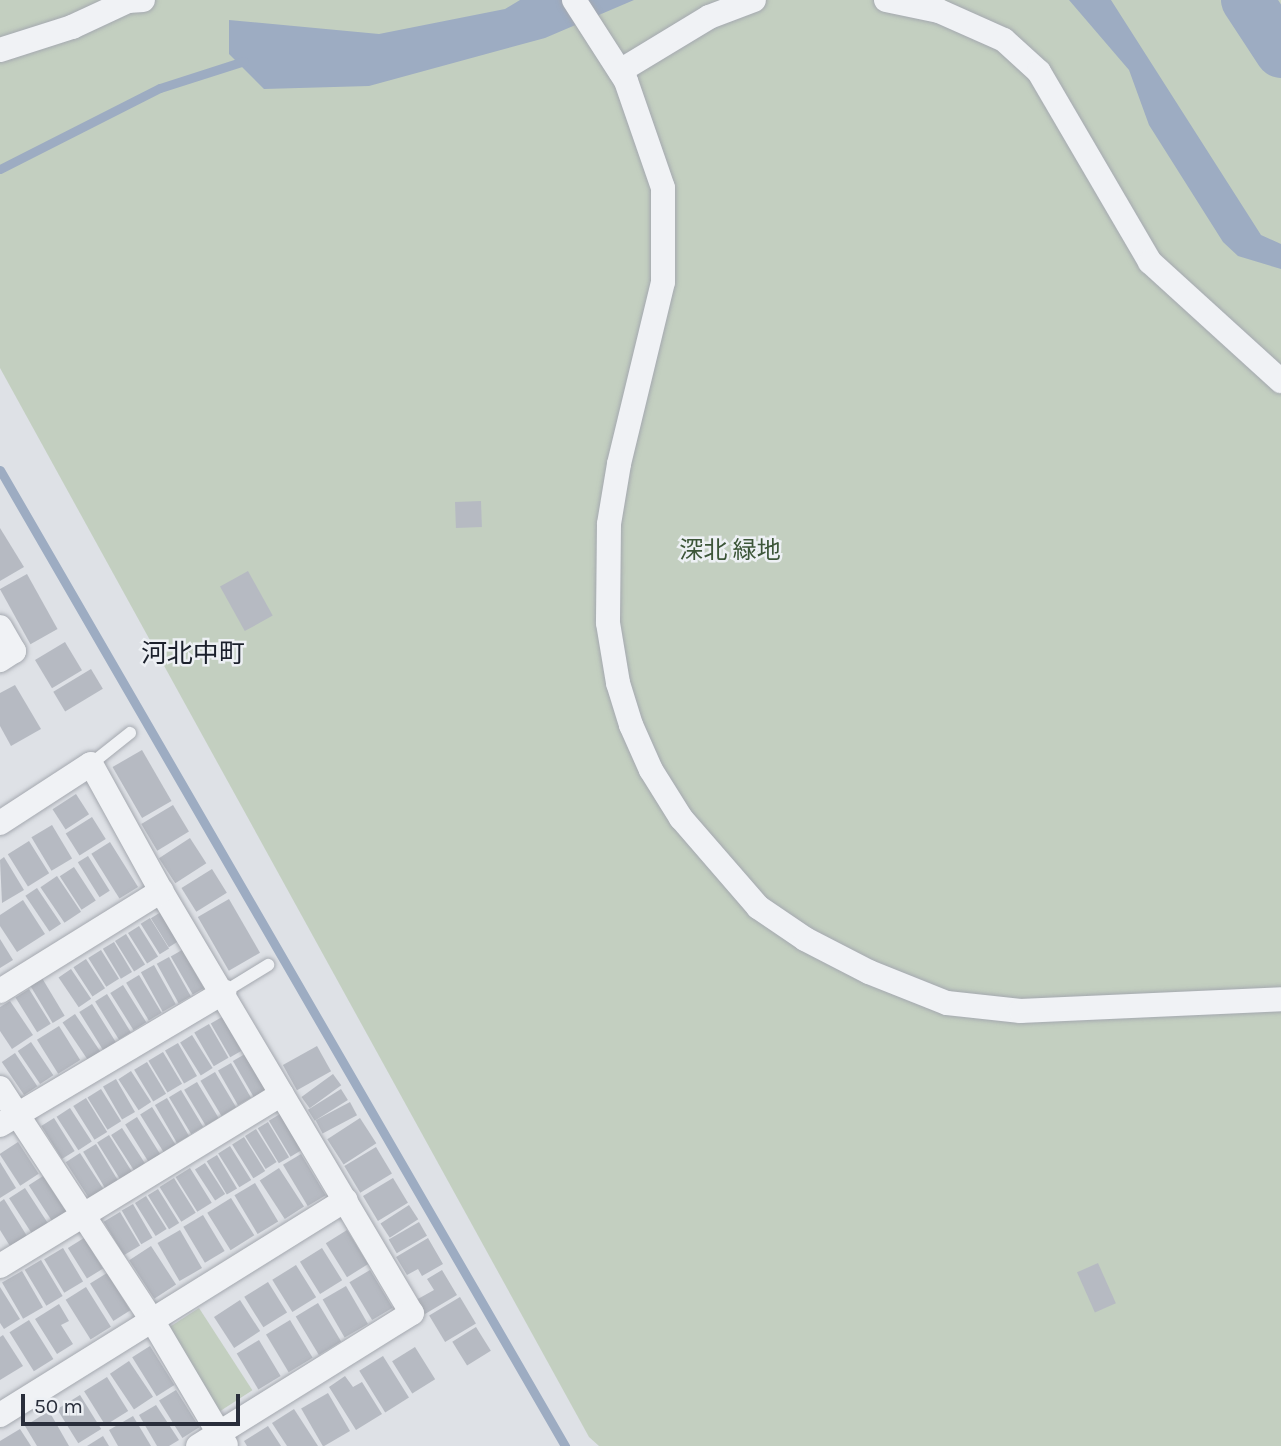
<!DOCTYPE html>
<meta charset="utf-8">
<style>
body{margin:0}
#map{position:relative;width:1281px;height:1446px;overflow:hidden;background:#dee1e6;font-family:Karla,"Noto Sans JP",sans-serif}
div>[style]{position:absolute}
.green>*{inset:0;background:#c3cfc0;transform-origin:0 0}
.water>*{inset:0;background:#9dacc2}
.stream>*{height:9px;margin:-4.5px;padding:0 4.5px;transform-origin:4.5px;border-radius:4.5px;background:#9dacc2}
.river>*{height:52px;margin:-26px;padding:0 26px;transform-origin:26px;border-radius:26px;background:#9dacc2}
.building>*{inset:0;background:#b6bac2;transform-origin:0 0}
.roads{filter:drop-shadow(0 0 2px #a4a8af) drop-shadow(0 0 2px #a4a8af)}
.lane>*{height:12px;margin:-6px;padding:0 6px;transform-origin:6px;border-radius:6px;background:#f0f2f5}
.street>*{height:24px;margin:-12px;padding:0 12px;transform-origin:12px;border-radius:12px;background:#f0f2f5}
span{translate:-50% -50%;white-space:nowrap;text-align:center;line-height:1.15;-webkit-text-stroke:5px #edf0f4;paint-order:stroke}
.park-label{font-size:24px;color:#3c5538}
.neighbourhood-label{font-size:26px;color:#1b202c}
.scale{position:absolute;left:21px;top:1394px;width:219px;height:32px;box-sizing:border-box;border:4px solid #292e3b;border-top:0;padding-left:9px;font-size:21px;line-height:24px;white-space:nowrap;color:#292e3b;-webkit-text-stroke:5px #edf0f4;paint-order:stroke}
</style>
<div id="map">
<div class="green">
<div style="clip-path:polygon(0 0,1281px 0,1281px 1446px,599px 1446px,589px 1437px,0 368px)"></div>
<div style="left:199px;top:1308px;width:98px;height:41px;rotate:57deg"></div>
</div>
<div class="water">
<div style="clip-path:polygon(520px 0,634px 0,545px 38px,369px 86px,264px 89px,229px 54px,229px 20px,379px 34px,505px 9px)"></div>
<div style="clip-path:polygon(1069px 0,1111px 0,1261px 235px,1281px 244px,1281px 269px,1238px 256px,1223px 242px,1149px 125px,1129px 70px)"></div>
</div>
<div class="stream">
<div style="left:0;top:169px;width:179px;rotate:-26.9deg"></div>
<div style="left:160px;top:88px;width:88px;rotate:-17.8deg"></div>
<div style="left:0;top:470px;width:1128px;rotate:59.93deg"></div>
</div>
<div class="river">
<div style="left:1247px;top:0;width:62px;rotate:56.8deg"></div>
</div>
<div class="building">
<div style="left:481px;top:501px;width:26px;height:26px;rotate:88deg"></div>
<div style="clip-path:polygon(0 528px,24px 567px,0 581px)"></div>
<div style="left:248px;top:571px;width:51px;height:32px;rotate:61deg"></div>
<div style="left:27px;top:574px;width:63px;height:31px;rotate:61deg"></div>
<div style="left:65px;top:642px;width:33px;height:35px;rotate:59deg"></div>
<div style="left:91px;top:669px;width:23px;height:44px;rotate:59deg"></div>
<div style="clip-path:polygon(15px 685px,41px 729px,11px 746px,0 726px,0 693px)"></div>
<div style="left:142px;top:750px;width:59px;height:34px;rotate:60deg"></div>
<div style="left:76px;top:794px;width:24px;height:28px;rotate:57deg"></div>
<div style="left:173px;top:805px;width:31px;height:37px;rotate:59deg"></div>
<div style="left:92px;top:817px;width:26px;height:31px;rotate:58deg"></div>
<div style="left:52px;top:825px;width:39px;height:24px;rotate:59deg"></div>
<div style="left:190px;top:838px;width:30px;height:37px;rotate:57deg"></div>
<div style="left:29px;top:841px;width:38px;height:25px;rotate:58deg"></div>
<div style="left:110px;top:842px;width:53px;height:22px;rotate:58deg"></div>
<div style="left:88px;top:856px;width:41px;height:12px;rotate:58deg"></div>
<div style="clip-path:polygon(4px 857px,24px 890px,2px 903px,0 860px)"></div>
<div style="left:74px;top:867px;width:40px;height:17px;rotate:57deg"></div>
<div style="left:212px;top:869px;width:28px;height:36px;rotate:58deg"></div>
<div style="left:57px;top:876px;width:43px;height:20px;rotate:56deg"></div>
<div style="left:37px;top:888px;width:43px;height:14px;rotate:56deg"></div>
<div style="left:229px;top:899px;width:62px;height:36px;rotate:60deg"></div>
<div style="clip-path:polygon(23px 900px,45px 934px,17px 952px,0 926px,0 915px)"></div>
<div style="left:161px;top:912px;width:34px;height:12px;rotate:58deg"></div>
<div style="left:150px;top:918px;width:36px;height:11px;rotate:58deg"></div>
<div style="left:139px;top:926px;width:36px;height:13px;rotate:58deg"></div>
<div style="left:126px;top:934px;width:36px;height:13px;rotate:58deg"></div>
<div style="clip-path:polygon(0 939px,13px 960px,0 968px)"></div>
<div style="left:114px;top:942px;width:35px;height:13px;rotate:59deg"></div>
<div style="left:101px;top:950px;width:34px;height:15px;rotate:58deg"></div>
<div style="left:182px;top:950px;width:44px;height:13px;rotate:60deg"></div>
<div style="left:169px;top:957px;width:45px;height:14px;rotate:61deg"></div>
<div style="left:86px;top:959px;width:35px;height:15px;rotate:57deg"></div>
<div style="left:154px;top:965px;width:45px;height:15px;rotate:61deg"></div>
<div style="left:71px;top:969px;width:36px;height:15px;rotate:56deg"></div>
<div style="left:139px;top:975px;width:44px;height:15px;rotate:59deg"></div>
<div style="left:42px;top:978px;width:44px;height:14px;rotate:59deg"></div>
<div style="left:123px;top:985px;width:44px;height:15px;rotate:58deg"></div>
<div style="left:29px;top:989px;width:41px;height:16px;rotate:58deg"></div>
<div style="left:107px;top:994px;width:45px;height:14px;rotate:58deg"></div>
<div style="clip-path:polygon(10px 1001px,33px 1035px,12px 1049px,0 1031px,0 1007px)"></div>
<div style="left:92px;top:1004px;width:46px;height:15px;rotate:58deg"></div>
<div style="left:75px;top:1014px;width:45px;height:15px;rotate:56deg"></div>
<div style="left:222px;top:1017px;width:39px;height:13px;rotate:60deg"></div>
<div style="left:209px;top:1024px;width:39px;height:17px;rotate:60deg"></div>
<div style="left:59px;top:1026px;width:40px;height:26px;rotate:58deg"></div>
<div style="left:192px;top:1035px;width:39px;height:14px;rotate:58deg"></div>
<div style="left:31px;top:1042px;width:40px;height:16px;rotate:56deg"></div>
<div style="left:178px;top:1043px;width:38px;height:15px;rotate:60deg"></div>
<div style="left:317px;top:1046px;width:29px;height:39px;rotate:61deg"></div>
<div style="left:163px;top:1052px;width:37px;height:17px;rotate:59deg"></div>
<div style="left:15px;top:1053px;width:40px;height:16px;rotate:56deg"></div>
<div style="left:245px;top:1054px;width:42px;height:14px;rotate:60deg"></div>
<div style="left:147px;top:1062px;width:37px;height:15px;rotate:59deg"></div>
<div style="left:231px;top:1063px;width:40px;height:15px;rotate:60deg"></div>
<div style="left:131px;top:1071px;width:37px;height:15px;rotate:57deg"></div>
<div style="left:215px;top:1072px;width:41px;height:17px;rotate:59deg"></div>
<div style="left:333px;top:1074px;width:14px;height:39px;rotate:54deg"></div>
<div style="left:116px;top:1079px;width:38px;height:15px;rotate:60deg"></div>
<div style="left:197px;top:1082px;width:42px;height:15px;rotate:59deg"></div>
<div style="left:101px;top:1089px;width:38px;height:16px;rotate:58deg"></div>
<div style="left:341px;top:1089px;width:13px;height:39px;rotate:58deg"></div>
<div style="left:181px;top:1090px;width:43px;height:14px;rotate:59deg"></div>
<div style="left:86px;top:1098px;width:40px;height:15px;rotate:58deg"></div>
<div style="left:167px;top:1098px;width:44px;height:14px;rotate:60deg"></div>
<div style="left:350px;top:1102px;width:15px;height:39px;rotate:62deg"></div>
<div style="left:152px;top:1107px;width:46px;height:14px;rotate:58deg"></div>
<div style="left:70px;top:1108px;width:40px;height:16px;rotate:57deg"></div>
<div style="left:280px;top:1114px;width:42px;height:13px;rotate:59deg"></div>
<div style="left:137px;top:1117px;width:44px;height:14px;rotate:58deg"></div>
<div style="left:54px;top:1118px;width:39px;height:15px;rotate:58deg"></div>
<div style="left:360px;top:1118px;width:30px;height:39px;rotate:57deg"></div>
<div style="left:268px;top:1122px;width:41px;height:12px;rotate:59deg"></div>
<div style="left:122px;top:1128px;width:43px;height:13px;rotate:57deg"></div>
<div style="left:256px;top:1129px;width:39px;height:13px;rotate:58deg"></div>
<div style="left:109px;top:1135px;width:44px;height:14px;rotate:58deg"></div>
<div style="left:244px;top:1137px;width:40px;height:14px;rotate:58deg"></div>
<div style="left:18px;top:1142px;width:38px;height:22px;rotate:57deg"></div>
<div style="left:96px;top:1144px;width:43px;height:15px;rotate:59deg"></div>
<div style="left:230px;top:1146px;width:40px;height:14px;rotate:58deg"></div>
<div style="left:376px;top:1147px;width:31px;height:37px;rotate:59deg"></div>
<div style="left:80px;top:1153px;width:43px;height:17px;rotate:57deg"></div>
<div style="left:301px;top:1154px;width:48px;height:21px;rotate:59deg"></div>
<div style="left:217px;top:1155px;width:39px;height:12px;rotate:59deg"></div>
<div style="clip-path:polygon(0 1162px,16px 1188px,0 1198px)"></div>
<div style="left:205px;top:1163px;width:37px;height:12px;rotate:57deg"></div>
<div style="left:190px;top:1168px;width:41px;height:17px;rotate:58deg"></div>
<div style="left:279px;top:1168px;width:46px;height:23px;rotate:57deg"></div>
<div style="left:43px;top:1176px;width:45px;height:17px;rotate:57deg"></div>
<div style="left:174px;top:1178px;width:41px;height:17px;rotate:58deg"></div>
<div style="left:393px;top:1178px;width:29px;height:35px;rotate:59deg"></div>
<div style="left:255px;top:1183px;width:45px;height:24px;rotate:59deg"></div>
<div style="left:25px;top:1188px;width:43px;height:19px;rotate:57deg"></div>
<div style="left:158px;top:1189px;width:40px;height:12px;rotate:58deg"></div>
<div style="left:146px;top:1196px;width:39px;height:13px;rotate:58deg"></div>
<div style="left:231px;top:1198px;width:44px;height:28px;rotate:58deg"></div>
<div style="clip-path:polygon(4px 1199px,27px 1236px,10px 1246px,0 1230px,0 1202px)"></div>
<div style="left:133px;top:1204px;width:39px;height:13px;rotate:60deg"></div>
<div style="left:409px;top:1205px;width:17px;height:34px;rotate:57deg"></div>
<div style="left:120px;top:1212px;width:39px;height:19px;rotate:59deg"></div>
<div style="left:203px;top:1215px;width:42px;height:23px;rotate:59deg"></div>
<div style="left:419px;top:1222px;width:16px;height:35px;rotate:60deg"></div>
<div style="left:180px;top:1230px;width:44px;height:26px;rotate:60deg"></div>
<div style="left:347px;top:1230px;width:40px;height:25px;rotate:58deg"></div>
<div style="left:84px;top:1238px;width:36px;height:19px;rotate:58deg"></div>
<div style="clip-path:polygon(428px 1238px,443px 1264px,422px 1276px,418px 1269px,407px 1275px,396px 1257px)"></div>
<div style="left:151px;top:1246px;width:46px;height:26px;rotate:57deg"></div>
<div style="left:63px;top:1248px;width:39px;height:22px;rotate:59deg"></div>
<div style="left:322px;top:1248px;width:38px;height:26px;rotate:58deg"></div>
<div style="left:41px;top:1260px;width:42px;height:19px;rotate:59deg"></div>
<div style="left:1098px;top:1263px;width:44px;height:23px;rotate:66deg"></div>
<div style="left:296px;top:1265px;width:38px;height:28px;rotate:58deg"></div>
<div style="left:370px;top:1270px;width:44px;height:24px;rotate:59deg"></div>
<div style="clip-path:polygon(442px 1270px,457px 1295px,425px 1314px,416px 1300px,434px 1290px,427px 1279px)"></div>
<div style="left:22px;top:1271px;width:42px;height:23px;rotate:60deg"></div>
<div style="left:107px;top:1273px;width:44px;height:20px;rotate:58deg"></div>
<div style="left:268px;top:1282px;width:36px;height:28px;rotate:58deg"></div>
<div style="left:346px;top:1286px;width:44px;height:27px;rotate:60deg"></div>
<div style="clip-path:polygon(0 1287px,20px 1319px,4px 1329px,0 1323px)"></div>
<div style="left:86px;top:1287px;width:47px;height:24px;rotate:58deg"></div>
<div style="left:460px;top:1297px;width:31px;height:36px;rotate:59deg"></div>
<div style="left:240px;top:1300px;width:37px;height:31px;rotate:57deg"></div>
<div style="left:318px;top:1303px;width:45px;height:26px;rotate:59deg"></div>
<div style="clip-path:polygon(59px 1304px,69px 1321px,61px 1325px,73px 1344px,57px 1354px,35px 1319px)"></div>
<div style="left:29px;top:1320px;width:46px;height:23px;rotate:58deg"></div>
<div style="left:290px;top:1320px;width:44px;height:28px;rotate:59deg"></div>
<div style="left:476px;top:1327px;width:28px;height:28px;rotate:58deg"></div>
<div style="clip-path:polygon(3px 1335px,23px 1366px,0 1380px,0 1337px)"></div>
<div style="left:259px;top:1340px;width:42px;height:26px;rotate:59deg"></div>
<div style="left:150px;top:1346px;width:46px;height:21px;rotate:58deg"></div>
<div style="left:415px;top:1347px;width:38px;height:27px;rotate:58deg"></div>
<div style="left:383px;top:1356px;width:49px;height:28px;rotate:58deg"></div>
<div style="left:129px;top:1361px;width:43px;height:23px;rotate:56deg"></div>
<div style="clip-path:polygon(345px 1376px,353px 1387px,362px 1382px,382px 1414px,356px 1430px,329px 1387px)"></div>
<div style="left:107px;top:1377px;width:40px;height:27px;rotate:58deg"></div>
<div style="left:176px;top:1390px;width:44px;height:20px;rotate:58deg"></div>
<div style="left:328px;top:1393px;width:44px;height:31px;rotate:60deg"></div>
<div style="left:80px;top:1395px;width:40px;height:27px;rotate:58deg"></div>
<div style="clip-path:polygon(156px 1405px,179px 1440px,169px 1446px,157px 1446px,139px 1415px)"></div>
<div style="clip-path:polygon(294px 1409px,318px 1446px,287px 1446px,272px 1423px)"></div>
<div style="clip-path:polygon(49px 1411px,69px 1446px,37px 1446px,25px 1426px)"></div>
<div style="clip-path:polygon(133px 1416px,151px 1446px,118px 1446px,109px 1430px)"></div>
<div style="clip-path:polygon(268px 1426px,281px 1446px,247px 1446px,244px 1441px)"></div>
<div style="clip-path:polygon(20px 1429px,31px 1446px,0 1446px,0 1441px)"></div>
<div style="clip-path:polygon(103px 1436px,109px 1446px,87px 1446px)"></div>
</div>
<div class="roads">
<div class="lane">
<div style="left:91px;top:764px;width:50px;rotate:-38.5deg"></div>
<div style="left:224px;top:992px;width:52px;rotate:-31.5deg"></div>
</div>
<div class="street">
<div style="left:574px;top:0;width:96px;rotate:57.3deg"></div>
<div style="left:626px;top:81px;width:113px;rotate:70.9deg"></div>
<div style="left:663px;top:188px;width:94px;rotate:90deg"></div>
<div style="left:663px;top:282px;width:187px;rotate:103.6deg"></div>
<div style="left:619px;top:464px;width:61px;rotate:99.5deg"></div>
<div style="left:609px;top:524px;width:99px;rotate:90.6deg"></div>
<div style="left:608px;top:623px;width:61px;rotate:80.5deg"></div>
<div style="left:618px;top:683px;width:44px;rotate:72.8deg"></div>
<div style="left:631px;top:725px;width:49px;rotate:66deg"></div>
<div style="left:651px;top:770px;width:57px;rotate:58deg"></div>
<div style="left:681px;top:818px;width:118px;rotate:49.1deg"></div>
<div style="left:758px;top:907px;width:57px;rotate:34.2deg"></div>
<div style="left:805px;top:939px;width:72px;rotate:27.3deg"></div>
<div style="left:869px;top:972px;width:84px;rotate:21.7deg"></div>
<div style="left:947px;top:1003px;width:74px;rotate:6.2deg"></div>
<div style="left:1021px;top:1011px;width:260px;rotate:-2.6deg"></div>
<div style="left:886px;top:0;width:54px;rotate:11.7deg"></div>
<div style="left:939px;top:11px;width:71px;rotate:24deg"></div>
<div style="left:1004px;top:40px;width:47px;rotate:42.4deg"></div>
<div style="left:1039px;top:72px;width:220px;rotate:59.7deg"></div>
<div style="left:1150px;top:262px;width:177px;rotate:42.3deg"></div>
<div style="left:0;top:50px;width:76px;rotate:-17.7deg"></div>
<div style="left:72px;top:27px;width:62px;rotate:-24.9deg"></div>
<div style="left:128px;top:1px;width:15px;rotate:-4deg"></div>
<div style="left:620px;top:71px;width:104px;rotate:-31.2deg"></div>
<div style="left:709px;top:17px;width:48px;rotate:-20.7deg"></div>
<div style="left:0;top:627px;width:28px;rotate:60deg"></div>
<div style="left:14px;top:651px;width:17px;rotate:147deg"></div>
<div style="left:0;top:823px;width:108px;rotate:-33deg"></div>
<div style="left:91px;top:764px;width:145px;rotate:61.1deg"></div>
<div style="left:161px;top:891px;width:491px;rotate:59.3deg"></div>
<div style="left:412px;top:1313px;width:252px;rotate:148.1deg"></div>
<div style="left:0;top:991px;width:190px;rotate:-31.8deg"></div>
<div style="left:0;top:1088px;width:277px;rotate:56.8deg"></div>
<div style="left:152px;top:1320px;width:145px;rotate:59.4deg"></div>
<div style="left:0;top:1125px;width:261px;rotate:-30.7deg"></div>
<div style="left:0;top:1266px;width:330px;rotate:-31.4deg"></div>
<div style="left:0;top:1415px;width:407px;rotate:-31.9deg"></div>
</div>
</div>
<div class="park-label">
<span style="left:730px;top:551px">深北 緑地</span>
</div>
<div class="neighbourhood-label">
<span style="left:193px;top:654px">河北中町</span>
</div>
<div class="scale">50 m</div>
</div>
